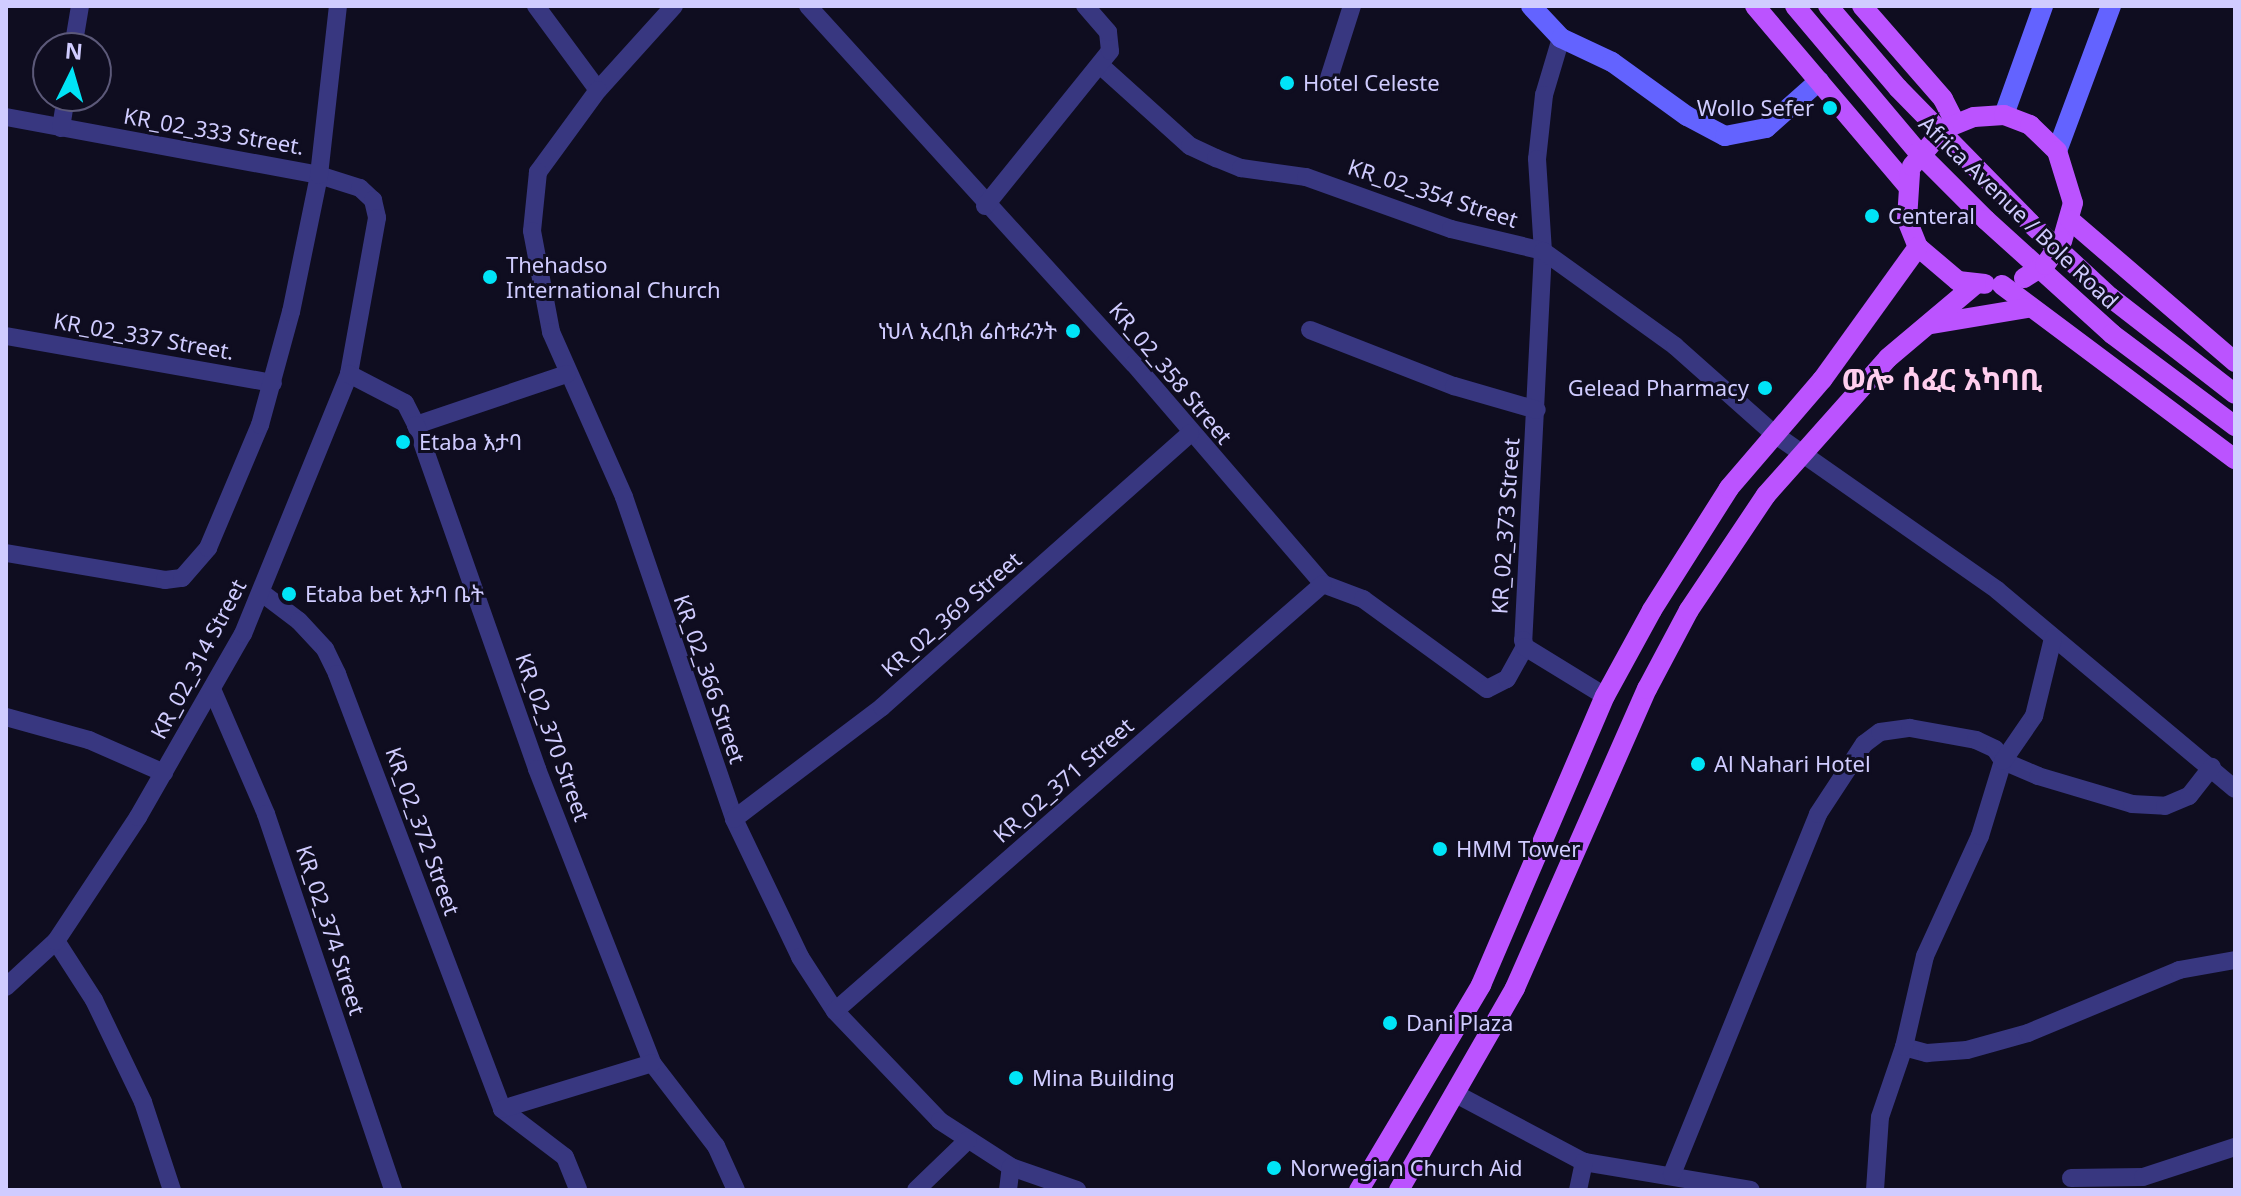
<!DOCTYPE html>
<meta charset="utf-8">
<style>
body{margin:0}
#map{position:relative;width:2241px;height:1196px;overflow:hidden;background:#0f0d20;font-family:"Noto Sans","Noto Sans Ethiopic",sans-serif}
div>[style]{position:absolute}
.street>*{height:18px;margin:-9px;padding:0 9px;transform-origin:9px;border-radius:9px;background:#383780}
.secondary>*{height:20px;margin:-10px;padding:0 10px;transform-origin:10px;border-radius:10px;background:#6363ff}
.primary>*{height:20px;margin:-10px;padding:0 10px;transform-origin:10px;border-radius:10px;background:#bb53ff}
.primary-bridge>*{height:20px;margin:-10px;padding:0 10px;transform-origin:10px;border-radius:10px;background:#bb53ff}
.dots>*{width:22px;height:22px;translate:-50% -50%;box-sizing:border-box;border:4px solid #0f0d20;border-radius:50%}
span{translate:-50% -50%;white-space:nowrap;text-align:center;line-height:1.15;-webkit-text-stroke:6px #0f0d20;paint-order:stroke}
.poi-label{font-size:22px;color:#d0ccff}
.left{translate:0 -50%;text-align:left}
.right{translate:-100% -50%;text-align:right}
.street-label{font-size:22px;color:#d0ccff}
.district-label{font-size:30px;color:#ffceee;font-weight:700}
.frame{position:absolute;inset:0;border:8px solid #d0ccff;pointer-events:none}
.north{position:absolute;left:32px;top:32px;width:80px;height:80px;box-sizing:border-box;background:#0f0d20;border:2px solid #5c5979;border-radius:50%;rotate:5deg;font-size:22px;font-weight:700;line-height:32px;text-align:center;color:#d0ccff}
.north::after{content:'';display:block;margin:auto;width:28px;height:36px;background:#00e4f7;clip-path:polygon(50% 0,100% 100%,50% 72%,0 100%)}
</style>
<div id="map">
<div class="street">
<div style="left:536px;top:6px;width:104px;rotate:53.6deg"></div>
<div style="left:674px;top:6px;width:113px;rotate:132.1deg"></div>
<div style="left:598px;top:90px;width:102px;rotate:126.2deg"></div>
<div style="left:538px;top:172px;width:59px;rotate:95.8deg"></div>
<div style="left:532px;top:231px;width:103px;rotate:79.3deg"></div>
<div style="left:551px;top:332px;width:180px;rotate:66.1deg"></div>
<div style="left:624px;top:497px;width:340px;rotate:71.1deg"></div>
<div style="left:734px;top:819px;width:153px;rotate:64.4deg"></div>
<div style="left:800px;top:957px;width:64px;rotate:57.1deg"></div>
<div style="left:835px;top:1011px;width:152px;rotate:46.3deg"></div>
<div style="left:940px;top:1121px;width:85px;rotate:32.9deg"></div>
<div style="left:1011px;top:1167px;width:70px;rotate:19.2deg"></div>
<div style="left:808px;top:6px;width:484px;rotate:47.7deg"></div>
<div style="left:1134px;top:364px;width:290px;rotate:49.3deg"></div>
<div style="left:1323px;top:584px;width:43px;rotate:20.6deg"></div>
<div style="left:1363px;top:599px;width:153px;rotate:36deg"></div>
<div style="left:1487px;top:689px;width:22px;rotate:-27deg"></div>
<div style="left:1507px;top:679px;width:37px;rotate:-61deg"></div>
<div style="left:1561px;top:38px;width:59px;rotate:106.6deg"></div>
<div style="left:1544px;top:95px;width:64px;rotate:96.2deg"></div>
<div style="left:1537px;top:159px;width:92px;rotate:86.3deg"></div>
<div style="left:1543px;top:251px;width:390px;rotate:92.9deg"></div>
<div style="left:1523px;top:640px;width:7px;rotate:74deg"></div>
<div style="left:1525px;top:647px;width:94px;rotate:31.5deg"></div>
<div style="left:73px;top:48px;width:43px;rotate:-80.5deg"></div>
<div style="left:1100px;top:65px;width:121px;rotate:42deg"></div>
<div style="left:1190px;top:146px;width:29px;rotate:25deg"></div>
<div style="left:1216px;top:158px;width:27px;rotate:22deg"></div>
<div style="left:1241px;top:168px;width:66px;rotate:7.9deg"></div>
<div style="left:1306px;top:177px;width:154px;rotate:19.7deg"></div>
<div style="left:1451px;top:229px;width:95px;rotate:13.4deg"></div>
<div style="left:1543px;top:251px;width:163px;rotate:35.7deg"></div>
<div style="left:1675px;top:346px;width:131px;rotate:41.6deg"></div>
<div style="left:1773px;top:433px;width:274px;rotate:35deg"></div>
<div style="left:1997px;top:590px;width:310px;rotate:39.9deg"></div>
<div style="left:1329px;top:78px;width:76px;rotate:-72.3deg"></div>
<div style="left:6px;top:117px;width:318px;rotate:10.5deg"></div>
<div style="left:319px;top:175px;width:43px;rotate:17.6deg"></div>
<div style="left:360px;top:188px;width:18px;rotate:43deg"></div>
<div style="left:373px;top:200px;width:18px;rotate:77deg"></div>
<div style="left:377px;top:218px;width:158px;rotate:100.2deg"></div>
<div style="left:61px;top:128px;width:32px;rotate:-81deg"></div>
<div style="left:985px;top:206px;width:199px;rotate:-51.1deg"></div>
<div style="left:1110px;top:51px;width:19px;rotate:-96deg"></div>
<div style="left:1108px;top:32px;width:35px;rotate:-131deg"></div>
<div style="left:1310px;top:330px;width:155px;rotate:21.3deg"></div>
<div style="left:1454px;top:386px;width:86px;rotate:16.1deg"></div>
<div style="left:6px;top:336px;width:271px;rotate:10deg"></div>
<div style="left:416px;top:425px;width:159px;rotate:-18.7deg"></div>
<div style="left:6px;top:553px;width:161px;rotate:9.6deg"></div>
<div style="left:165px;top:580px;width:17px;rotate:-7deg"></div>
<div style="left:182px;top:578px;width:40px;rotate:-49deg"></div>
<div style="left:208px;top:548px;width:134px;rotate:-67.1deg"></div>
<div style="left:260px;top:425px;width:117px;rotate:-74.7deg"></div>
<div style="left:291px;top:312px;width:140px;rotate:-78.4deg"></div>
<div style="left:319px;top:175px;width:170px;rotate:-83.6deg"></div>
<div style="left:262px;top:593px;width:46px;rotate:37.1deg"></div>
<div style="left:299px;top:621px;width:38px;rotate:47deg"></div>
<div style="left:325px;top:649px;width:28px;rotate:64deg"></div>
<div style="left:337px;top:674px;width:465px;rotate:69.2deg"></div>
<div style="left:502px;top:1109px;width:79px;rotate:37.3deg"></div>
<div style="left:565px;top:1157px;width:35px;rotate:68deg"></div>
<div style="left:212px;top:689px;width:136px;rotate:66.6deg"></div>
<div style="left:266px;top:814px;width:397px;rotate:71.3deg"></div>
<div style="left:6px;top:717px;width:86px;rotate:15.5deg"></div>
<div style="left:89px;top:740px;width:82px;rotate:23.7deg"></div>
<div style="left:734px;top:819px;width:186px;rotate:-37.1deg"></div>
<div style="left:882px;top:707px;width:412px;rotate:-41.6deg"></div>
<div style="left:56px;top:941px;width:70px;rotate:57.2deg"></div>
<div style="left:94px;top:1000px;width:113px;rotate:64.3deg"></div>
<div style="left:143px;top:1102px;width:93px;rotate:71.8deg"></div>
<div style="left:6px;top:987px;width:68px;rotate:-42.6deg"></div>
<div style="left:56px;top:941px;width:149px;rotate:-56.5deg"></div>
<div style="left:138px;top:817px;width:211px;rotate:-60.2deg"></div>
<div style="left:243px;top:634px;width:281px;rotate:-67.8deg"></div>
<div style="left:349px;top:374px;width:63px;rotate:27.4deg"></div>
<div style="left:405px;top:403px;width:25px;rotate:63deg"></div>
<div style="left:416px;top:425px;width:365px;rotate:70.6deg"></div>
<div style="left:537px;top:769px;width:316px;rotate:68.6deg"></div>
<div style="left:652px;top:1063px;width:105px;rotate:52.4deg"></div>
<div style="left:716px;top:1146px;width:48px;rotate:65.6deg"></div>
<div style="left:835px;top:1011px;width:648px;rotate:-41.19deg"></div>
<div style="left:1904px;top:1047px;width:24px;rotate:15deg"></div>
<div style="left:1927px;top:1053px;width:40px;rotate:-4.3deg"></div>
<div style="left:1967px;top:1050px;width:63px;rotate:-15.6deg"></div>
<div style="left:2028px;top:1033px;width:164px;rotate:-22.6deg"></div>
<div style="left:2179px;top:970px;width:57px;rotate:-10.1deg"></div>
<div style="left:1454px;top:1093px;width:147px;rotate:28deg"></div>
<div style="left:1584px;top:1162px;width:169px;rotate:9.5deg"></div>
<div style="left:502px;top:1109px;width:157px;rotate:-17deg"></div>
<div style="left:1672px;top:1174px;width:388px;rotate:-67.9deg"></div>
<div style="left:1818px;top:814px;width:84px;rotate:-56.7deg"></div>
<div style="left:1864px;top:744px;width:20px;rotate:-37deg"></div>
<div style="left:1880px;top:732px;width:30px;rotate:-8deg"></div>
<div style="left:1910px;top:728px;width:67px;rotate:10.3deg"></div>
<div style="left:1976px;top:740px;width:21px;rotate:25deg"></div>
<div style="left:1995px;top:749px;width:14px;rotate:56deg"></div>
<div style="left:2003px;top:761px;width:38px;rotate:23deg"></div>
<div style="left:2038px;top:776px;width:98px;rotate:16.6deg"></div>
<div style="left:2132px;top:804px;width:33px;rotate:3deg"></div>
<div style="left:2165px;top:806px;width:26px;rotate:-23deg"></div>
<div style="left:2189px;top:796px;width:37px;rotate:-52deg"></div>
<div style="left:2071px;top:1178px;width:72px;rotate:-0.8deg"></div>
<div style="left:2143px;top:1177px;width:97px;rotate:-18.1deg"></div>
<div style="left:916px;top:1190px;width:72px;rotate:-43.9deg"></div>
<div style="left:1008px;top:1190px;width:23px;rotate:-83deg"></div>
<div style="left:1578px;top:1190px;width:29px;rotate:-78deg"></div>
<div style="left:1875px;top:1190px;width:73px;rotate:-86.1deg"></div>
<div style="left:1880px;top:1117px;width:74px;rotate:-71.1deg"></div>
<div style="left:1904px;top:1047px;width:93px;rotate:-77deg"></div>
<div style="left:1925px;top:956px;width:132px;rotate:-65.4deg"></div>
<div style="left:1980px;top:836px;width:78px;rotate:-73deg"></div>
<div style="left:2003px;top:761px;width:55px;rotate:-55.4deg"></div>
<div style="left:2034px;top:716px;width:80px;rotate:-76.3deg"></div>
</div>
<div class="secondary">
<div style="left:1531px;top:6px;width:44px;rotate:46.8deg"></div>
<div style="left:1561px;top:38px;width:56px;rotate:25.2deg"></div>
<div style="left:1612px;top:62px;width:92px;rotate:35.8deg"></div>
<div style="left:1687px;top:116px;width:43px;rotate:27.8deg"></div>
<div style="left:1725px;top:136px;width:42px;rotate:-11deg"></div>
<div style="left:1766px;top:128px;width:71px;rotate:-41.6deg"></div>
<div style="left:2004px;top:115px;width:116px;rotate:-70.3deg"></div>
<div style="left:2057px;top:151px;width:155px;rotate:-69.6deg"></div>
</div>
<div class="primary">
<div style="left:1755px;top:6px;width:235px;rotate:49.7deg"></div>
<div style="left:1795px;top:6px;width:191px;rotate:49.9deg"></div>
<div style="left:1918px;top:152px;width:96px;rotate:45deg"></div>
<div style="left:1986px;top:220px;width:170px;rotate:42.1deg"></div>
<div style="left:2112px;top:334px;width:154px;rotate:36.8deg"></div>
<div style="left:1828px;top:6px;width:108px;rotate:49.5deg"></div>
<div style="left:1898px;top:88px;width:189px;rotate:45.6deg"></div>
<div style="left:2030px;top:223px;width:109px;rotate:42.8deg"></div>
<div style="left:2110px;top:297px;width:158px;rotate:37.8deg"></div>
<div style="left:1862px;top:6px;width:123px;rotate:48.9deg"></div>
<div style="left:1943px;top:99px;width:27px;rotate:63deg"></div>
<div style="left:1944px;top:129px;width:32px;rotate:-22deg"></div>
<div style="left:1974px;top:117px;width:30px;rotate:-4deg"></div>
<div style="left:2004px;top:115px;width:28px;rotate:21deg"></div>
<div style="left:2030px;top:125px;width:37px;rotate:44deg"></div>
<div style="left:2057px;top:151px;width:54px;rotate:72.9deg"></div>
<div style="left:2073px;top:203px;width:40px;rotate:106deg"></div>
<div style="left:1910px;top:173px;width:47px;rotate:93.7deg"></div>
<div style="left:1907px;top:220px;width:29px;rotate:68deg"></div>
<div style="left:1918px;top:247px;width:52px;rotate:40.4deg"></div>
<div style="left:1958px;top:281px;width:27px;rotate:6deg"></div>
<div style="left:2070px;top:220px;width:218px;rotate:40.7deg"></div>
<div style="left:2002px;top:285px;width:291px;rotate:36.8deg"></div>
<div style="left:1932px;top:324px;width:97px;rotate:-9.5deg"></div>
<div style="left:1359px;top:1190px;width:239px;rotate:-59.2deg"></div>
<div style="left:1481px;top:985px;width:314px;rotate:-66.8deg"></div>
<div style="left:1605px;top:696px;width:98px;rotate:-61.3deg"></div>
<div style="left:1652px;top:610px;width:144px;rotate:-57.7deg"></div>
<div style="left:1729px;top:488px;width:143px;rotate:-49.3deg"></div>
<div style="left:1822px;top:380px;width:164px;rotate:-54.2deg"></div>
<div style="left:1399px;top:1190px;width:233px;rotate:-60.1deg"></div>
<div style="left:1515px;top:988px;width:327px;rotate:-66.2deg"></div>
<div style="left:1647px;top:689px;width:89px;rotate:-62deg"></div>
<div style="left:1689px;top:610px;width:138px;rotate:-56.2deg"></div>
<div style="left:1766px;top:495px;width:183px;rotate:-48.3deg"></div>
<div style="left:1888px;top:358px;width:115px;rotate:-40.1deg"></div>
</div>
<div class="primary-bridge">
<div style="left:1912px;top:166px;width:49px;rotate:-49.1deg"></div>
<div style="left:2024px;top:278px;width:25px;rotate:-32deg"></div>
<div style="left:2045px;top:265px;width:29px;rotate:-55deg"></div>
</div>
<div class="dots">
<div style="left:1287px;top:83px;background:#00e4f7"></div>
<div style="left:1830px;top:108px;background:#00e4f7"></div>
<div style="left:1872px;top:216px;background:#00e4f7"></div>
<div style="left:490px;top:277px;background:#00e4f7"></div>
<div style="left:1073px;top:331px;background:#00e4f7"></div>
<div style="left:1765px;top:388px;background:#00e4f7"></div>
<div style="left:403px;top:442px;background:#00e4f7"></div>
<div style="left:289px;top:594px;background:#00e4f7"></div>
<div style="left:1698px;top:764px;background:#00e4f7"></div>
<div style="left:1440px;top:849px;background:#00e4f7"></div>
<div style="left:1390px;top:1023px;background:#00e4f7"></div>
<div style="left:1016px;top:1078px;background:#00e4f7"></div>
<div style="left:1274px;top:1168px;background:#00e4f7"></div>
</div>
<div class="poi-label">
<span class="left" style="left:1303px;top:83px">Hotel Celeste</span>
<span class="right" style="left:1814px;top:108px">Wollo Sefer</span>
<span class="left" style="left:1888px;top:216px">Centeral</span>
<span class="left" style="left:506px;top:277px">Thehadso<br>International Church</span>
<span class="right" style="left:1057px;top:331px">ነህላ አረቢክ ሬስቱራንት</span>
<span class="right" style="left:1749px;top:388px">Gelead Pharmacy</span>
<span class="left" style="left:419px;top:442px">Etaba እታባ</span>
<span class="left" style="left:305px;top:594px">Etaba bet እታባ ቤት</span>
<span class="left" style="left:1714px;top:764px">Al Nahari Hotel</span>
<span class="left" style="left:1456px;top:849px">HMM Tower</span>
<span class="left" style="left:1406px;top:1023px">Dani Plaza</span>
<span class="left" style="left:1032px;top:1078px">Mina Building</span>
<span class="left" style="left:1290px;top:1168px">Norwegian Church Aid</span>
</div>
<div class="street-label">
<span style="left:214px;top:131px;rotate:10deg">KR_02_333 Street.</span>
<span style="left:1433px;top:193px;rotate:18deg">KR_02_354 Street</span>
<span style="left:2019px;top:212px;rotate:44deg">Africa Avenue / Bole Road</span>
<span style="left:144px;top:336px;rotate:10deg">KR_02_337 Street.</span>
<span style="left:1171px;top:373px;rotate:50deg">KR_02_358 Street</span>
<span style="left:1505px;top:526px;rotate:-86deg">KR_02_373 Street</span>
<span style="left:951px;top:614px;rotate:-41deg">KR_02_369 Street</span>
<span style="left:198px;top:659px;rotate:-62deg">KR_02_314 Street</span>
<span style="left:710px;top:679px;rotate:71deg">KR_02_366 Street</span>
<span style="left:553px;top:737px;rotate:70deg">KR_02_370 Street</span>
<span style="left:1063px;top:780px;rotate:-41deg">KR_02_371 Street</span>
<span style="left:423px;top:831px;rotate:70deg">KR_02_372 Street</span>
<span style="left:331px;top:930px;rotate:72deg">KR_02_374 Street</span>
</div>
<div class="district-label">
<span style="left:1942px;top:379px">ወሎ ሰፈር አካባቢ</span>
</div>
<div class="frame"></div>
<div class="north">N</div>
</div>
